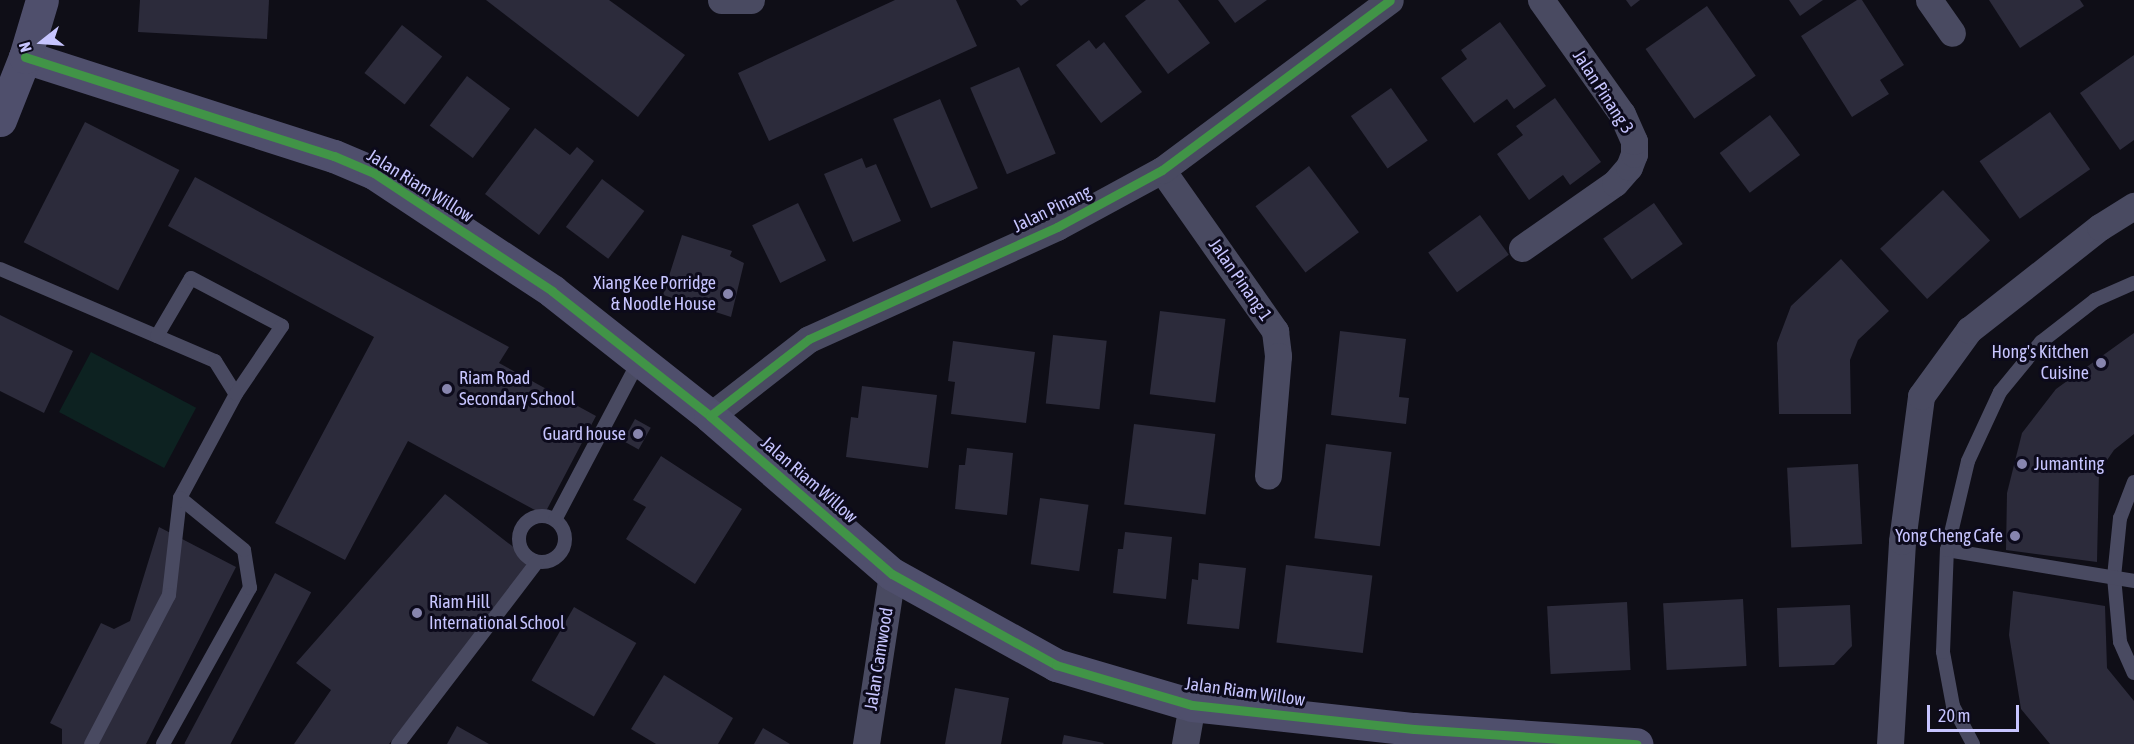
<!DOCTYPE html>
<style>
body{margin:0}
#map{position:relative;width:2134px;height:744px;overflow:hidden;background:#0f0e17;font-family:"Asap Condensed",sans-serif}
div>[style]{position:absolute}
.green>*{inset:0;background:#0d2221;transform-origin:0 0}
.building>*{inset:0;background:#2c2b3b;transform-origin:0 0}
.lane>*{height:14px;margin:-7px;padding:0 7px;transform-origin:7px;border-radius:7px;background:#494a61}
.lane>.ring{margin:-7px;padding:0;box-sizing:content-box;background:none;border:14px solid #494a61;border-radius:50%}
.street>*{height:27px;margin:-13.5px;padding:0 13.5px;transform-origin:13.5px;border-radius:13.5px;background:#494a61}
.secondary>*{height:33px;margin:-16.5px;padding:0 16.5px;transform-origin:16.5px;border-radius:16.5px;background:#4f4f6c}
.cycleway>*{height:9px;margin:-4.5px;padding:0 4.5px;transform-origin:4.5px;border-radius:4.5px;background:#419447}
.dots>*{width:16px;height:16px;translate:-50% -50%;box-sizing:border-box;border:3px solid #0c0a1b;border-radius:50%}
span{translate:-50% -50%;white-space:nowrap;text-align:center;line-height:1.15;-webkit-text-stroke:6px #0c0a1b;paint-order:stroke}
.street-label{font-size:18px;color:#c7c5ff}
.poi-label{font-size:18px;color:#c7c5ff}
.right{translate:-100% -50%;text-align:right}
.left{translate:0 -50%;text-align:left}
.north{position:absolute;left:12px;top:12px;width:60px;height:60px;-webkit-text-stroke:4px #0c0a1b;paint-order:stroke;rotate:253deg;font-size:16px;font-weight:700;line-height:24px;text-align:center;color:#c7c5ff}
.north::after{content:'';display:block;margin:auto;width:21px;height:27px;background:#c7c5ff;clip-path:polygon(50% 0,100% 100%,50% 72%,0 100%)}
.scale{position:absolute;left:1927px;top:705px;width:92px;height:27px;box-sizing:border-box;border:3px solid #c7c5ff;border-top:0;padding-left:8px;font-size:18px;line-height:21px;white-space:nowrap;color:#c7c5ff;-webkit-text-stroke:4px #0c0a1b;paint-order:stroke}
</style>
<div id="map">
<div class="green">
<div style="left:91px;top:352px;width:119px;height:68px;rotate:28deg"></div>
</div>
<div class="building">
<div style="clip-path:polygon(140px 0,269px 0,267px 39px,138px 32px)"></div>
<div style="clip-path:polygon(486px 0,609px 0,685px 55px,638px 117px)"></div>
<div style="clip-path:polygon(895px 0,956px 0,977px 46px,769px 141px,738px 73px)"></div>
<div style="clip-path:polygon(1016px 0,1029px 0,1021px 6px)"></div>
<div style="clip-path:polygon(1146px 0,1178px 0,1210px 43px,1168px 74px,1125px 16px)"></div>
<div style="clip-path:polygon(1218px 0,1267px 0,1235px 23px)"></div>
<div style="clip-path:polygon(1626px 0,1640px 0,1631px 7px)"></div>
<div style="clip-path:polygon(1789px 0,1823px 0,1800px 16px)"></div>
<div style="clip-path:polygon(1857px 0,1862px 0,1904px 65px,1880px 80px,1889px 94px,1852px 117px,1801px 36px)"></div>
<div style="clip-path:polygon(1989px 0,2080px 0,2084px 6px,2020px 48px)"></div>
<div style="left:1707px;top:6px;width:85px;height:75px;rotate:55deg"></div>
<div style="clip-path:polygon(1500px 22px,1546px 86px,1514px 109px,1507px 99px,1474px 123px,1441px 78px,1467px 59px,1461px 50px)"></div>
<div style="left:402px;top:25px;width:51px;height:61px;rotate:38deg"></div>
<div style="clip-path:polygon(1089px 40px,1096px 49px,1104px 42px,1142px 92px,1101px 123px,1056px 65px)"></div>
<div style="clip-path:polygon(2134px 55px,2134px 140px,2120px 150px,2080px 93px)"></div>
<div style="left:1019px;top:67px;width:94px;height:53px;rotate:67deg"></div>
<div style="left:467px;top:76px;width:54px;height:62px;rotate:37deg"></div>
<div style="left:1391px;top:88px;width:64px;height:49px;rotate:55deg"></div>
<div style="clip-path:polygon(1555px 98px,1601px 162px,1570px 185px,1563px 175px,1529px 200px,1497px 154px,1523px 135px,1516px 126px)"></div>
<div style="left:940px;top:99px;width:97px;height:51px;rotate:67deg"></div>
<div style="left:2050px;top:112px;width:70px;height:86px;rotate:55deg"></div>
<div style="left:1770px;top:115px;width:50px;height:63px;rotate:53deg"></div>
<div style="left:85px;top:122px;width:106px;height:135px;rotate:27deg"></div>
<div style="clip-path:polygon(535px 128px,570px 155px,577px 147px,594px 161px,539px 235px,485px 194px)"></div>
<div style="clip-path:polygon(862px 158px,866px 168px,876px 164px,901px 221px,853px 242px,824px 174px)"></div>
<div style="left:1309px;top:166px;width:83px;height:67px;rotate:53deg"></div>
<div style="clip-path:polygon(195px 177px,509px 347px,499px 363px,596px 416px,544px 515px,408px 441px,345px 560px,275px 523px,374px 337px,168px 226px)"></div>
<div style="left:602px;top:179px;width:53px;height:60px;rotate:37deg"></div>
<div style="left:1943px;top:190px;width:69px;height:86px;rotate:47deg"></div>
<div style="left:798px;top:203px;width:64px;height:51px;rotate:64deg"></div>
<div style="left:1654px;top:203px;width:50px;height:62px;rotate:55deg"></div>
<div style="left:1480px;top:215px;width:49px;height:64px;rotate:54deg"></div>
<div style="clip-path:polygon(682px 235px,732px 251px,730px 256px,744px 263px,731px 317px,663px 295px)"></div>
<div style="clip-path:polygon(1841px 259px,1889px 311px,1858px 340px,1850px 360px,1851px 414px,1779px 414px,1777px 343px,1791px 306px)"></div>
<div style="left:1160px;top:311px;width:66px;height:84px;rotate:7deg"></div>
<div style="clip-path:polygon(0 315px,73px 351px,44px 413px,0 391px)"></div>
<div style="clip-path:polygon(1340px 331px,1406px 339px,1399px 397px,1409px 398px,1406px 424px,1331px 415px)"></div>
<div style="clip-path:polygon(2134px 333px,2134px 434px,2114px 450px,2099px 472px,2097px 562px,2006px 550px,2007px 493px,2022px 433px,2056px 389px)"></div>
<div style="left:1053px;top:335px;width:54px;height:69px;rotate:6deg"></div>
<div style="clip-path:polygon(953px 341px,1035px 352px,1026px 423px,951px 414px,955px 382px,948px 381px)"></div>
<div style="clip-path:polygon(862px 386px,937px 395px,928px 468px,846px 457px,851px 417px,858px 418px)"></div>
<div style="left:635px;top:419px;width:18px;height:25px;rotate:29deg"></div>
<div style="left:1134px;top:424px;width:82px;height:81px;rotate:7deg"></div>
<div style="left:1326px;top:444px;width:66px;height:95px;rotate:7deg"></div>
<div style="clip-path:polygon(967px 448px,1013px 453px,1007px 515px,955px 509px,959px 465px,965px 465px)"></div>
<div style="clip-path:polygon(661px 456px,742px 509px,695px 584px,626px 539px,646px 507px,633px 500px)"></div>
<div style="left:1858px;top:464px;width:80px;height:71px;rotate:87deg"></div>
<div style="clip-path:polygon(445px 494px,534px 563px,389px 744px,294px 744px,331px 690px,296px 663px)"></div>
<div style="left:1040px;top:498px;width:49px;height:67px;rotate:8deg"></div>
<div style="clip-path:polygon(159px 527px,236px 567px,146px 744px,62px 744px,62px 729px,50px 723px,101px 623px,114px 629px,130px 621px)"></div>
<div style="clip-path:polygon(1125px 532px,1172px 537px,1166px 599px,1113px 593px,1118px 549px,1123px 549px)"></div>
<div style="clip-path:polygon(1199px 563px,1246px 568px,1239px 629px,1187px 624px,1192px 579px,1198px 580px)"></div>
<div style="left:1286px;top:565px;width:87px;height:78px;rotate:7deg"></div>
<div style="left:275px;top:573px;width:41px;height:193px;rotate:28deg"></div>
<div style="clip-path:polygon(2013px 591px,2105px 606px,2107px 668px,2134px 701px,2134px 744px,2050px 744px,2021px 709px,2009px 635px)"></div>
<div style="left:1743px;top:599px;width:67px;height:80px;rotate:87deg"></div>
<div style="left:1627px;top:602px;width:68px;height:80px;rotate:87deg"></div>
<div style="clip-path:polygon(1850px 605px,1852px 646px,1834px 665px,1779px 667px,1777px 608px)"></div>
<div style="left:574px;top:607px;width:72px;height:85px;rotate:30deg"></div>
<div style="clip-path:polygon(664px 675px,733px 718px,718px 744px,656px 744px,631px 729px)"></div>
<div style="clip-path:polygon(955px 688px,1009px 698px,1001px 744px,945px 744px)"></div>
<div style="clip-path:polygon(457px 726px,489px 744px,447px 744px)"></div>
<div style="clip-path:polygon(763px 728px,790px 744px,754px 744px)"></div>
<div style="clip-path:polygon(1064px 735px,1104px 743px,1103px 744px,1062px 744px)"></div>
</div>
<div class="lane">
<div style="left:0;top:269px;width:234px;rotate:23.2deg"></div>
<div style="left:215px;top:361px;width:39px;rotate:58deg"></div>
<div style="left:236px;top:394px;width:118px;rotate:118.3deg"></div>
<div style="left:180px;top:498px;width:98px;rotate:96.5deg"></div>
<div style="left:169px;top:595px;width:168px;rotate:117.6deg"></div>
<div style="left:157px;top:336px;width:67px;rotate:-59.6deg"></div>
<div style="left:191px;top:278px;width:103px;rotate:27.8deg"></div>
<div style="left:282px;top:326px;width:82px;rotate:124.1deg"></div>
<div style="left:2134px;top:482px;width:39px;rotate:111deg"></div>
<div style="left:2120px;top:518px;width:59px;rotate:95.8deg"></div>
<div style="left:2114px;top:577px;width:65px;rotate:84.7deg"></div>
<div style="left:2120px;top:642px;width:34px;rotate:66deg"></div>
<div class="ring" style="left:519px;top:516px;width:32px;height:32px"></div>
<div style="left:555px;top:520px;width:182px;rotate:-62.2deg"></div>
<div style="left:1947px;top:550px;width:190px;rotate:9.4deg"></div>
<div style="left:163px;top:744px;width:179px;rotate:-60.9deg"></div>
<div style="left:250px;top:588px;width:38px;rotate:-99deg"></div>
<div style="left:244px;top:550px;width:82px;rotate:-140.9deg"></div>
<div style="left:398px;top:744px;width:229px;rotate:-52.6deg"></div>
<div style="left:1973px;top:744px;width:43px;rotate:-117.8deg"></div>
<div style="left:1953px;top:706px;width:55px;rotate:-100.5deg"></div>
<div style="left:1943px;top:652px;width:102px;rotate:-87.8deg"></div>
<div style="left:1947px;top:550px;width:91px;rotate:-76.7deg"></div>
<div style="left:1968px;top:461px;width:76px;rotate:-65.1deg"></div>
<div style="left:2000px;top:392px;width:65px;rotate:-50.6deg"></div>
<div style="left:2041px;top:342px;width:68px;rotate:-37.9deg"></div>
<div style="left:2095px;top:300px;width:43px;rotate:-23.6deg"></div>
</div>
<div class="street">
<div style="left:721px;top:0;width:30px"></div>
<div style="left:1929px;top:0;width:40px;rotate:55.1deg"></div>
<div style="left:1162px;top:170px;width:197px;rotate:54.9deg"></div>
<div style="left:1275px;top:331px;width:25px;rotate:83deg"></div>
<div style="left:1278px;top:356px;width:120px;rotate:94.8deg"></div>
<div style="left:1522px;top:248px;width:113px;rotate:-35deg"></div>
<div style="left:1615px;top:183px;width:21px;rotate:-49deg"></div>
<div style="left:1629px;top:167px;width:14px;rotate:-69deg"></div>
<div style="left:1634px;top:154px;width:13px;rotate:-90deg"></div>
<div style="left:1634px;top:141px;width:30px;rotate:-114deg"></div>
<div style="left:1622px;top:114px;width:140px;rotate:-125.4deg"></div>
<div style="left:710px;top:416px;width:125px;rotate:-37.9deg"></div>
<div style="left:809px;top:339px;width:272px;rotate:-24.3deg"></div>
<div style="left:1057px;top:227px;width:119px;rotate:-28.5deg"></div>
<div style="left:1162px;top:170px;width:284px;rotate:-36.7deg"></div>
<div style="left:866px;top:744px;width:172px;rotate:-81.3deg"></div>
<div style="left:1185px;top:744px;width:40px;rotate:-80deg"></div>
<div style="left:1890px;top:744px;width:203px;rotate:-86.6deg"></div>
<div style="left:1902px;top:541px;width:146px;rotate:-82.5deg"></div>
<div style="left:1921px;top:396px;width:82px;rotate:-54deg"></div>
<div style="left:1969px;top:330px;width:167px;rotate:-38.2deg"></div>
<div style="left:2100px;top:227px;width:40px;rotate:-32deg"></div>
</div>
<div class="secondary">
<div style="left:25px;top:57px;width:324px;rotate:17.8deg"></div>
<div style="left:334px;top:156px;width:43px;rotate:23deg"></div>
<div style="left:374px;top:173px;width:214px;rotate:33.5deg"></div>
<div style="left:552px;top:291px;width:201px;rotate:38.3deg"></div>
<div style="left:710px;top:416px;width:241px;rotate:41deg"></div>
<div style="left:892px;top:574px;width:188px;rotate:29deg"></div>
<div style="left:1056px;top:665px;width:142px;rotate:16.4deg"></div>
<div style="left:1192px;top:705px;width:223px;rotate:6.2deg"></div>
<div style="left:1414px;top:729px;width:223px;rotate:3.9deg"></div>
<div style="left:0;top:120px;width:68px;rotate:-68.4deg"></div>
<div style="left:25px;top:57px;width:59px;rotate:-73.4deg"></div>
</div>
<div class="cycleway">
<div style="left:25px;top:57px;width:324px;rotate:17.8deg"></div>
<div style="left:334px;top:156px;width:43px;rotate:23deg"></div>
<div style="left:374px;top:173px;width:214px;rotate:33.5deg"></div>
<div style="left:552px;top:291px;width:201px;rotate:38.3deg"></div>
<div style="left:710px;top:416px;width:241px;rotate:41deg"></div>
<div style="left:892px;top:574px;width:188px;rotate:29deg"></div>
<div style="left:1056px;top:665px;width:142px;rotate:16.4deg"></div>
<div style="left:1192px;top:705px;width:223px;rotate:6.2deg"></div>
<div style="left:1414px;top:729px;width:223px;rotate:3.9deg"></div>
<div style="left:710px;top:416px;width:125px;rotate:-37.9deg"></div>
<div style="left:809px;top:339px;width:272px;rotate:-24.3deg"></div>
<div style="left:1057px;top:227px;width:119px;rotate:-28.5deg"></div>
<div style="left:1162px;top:170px;width:284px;rotate:-36.7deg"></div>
</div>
<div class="dots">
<div style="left:728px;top:294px;background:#8785ae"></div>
<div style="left:2101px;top:363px;background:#8785ae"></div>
<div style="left:447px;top:389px;background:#8785ae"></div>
<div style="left:638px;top:434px;background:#8785ae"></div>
<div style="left:2022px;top:464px;background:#8785ae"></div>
<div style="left:2015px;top:536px;background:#8785ae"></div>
<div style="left:417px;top:613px;background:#8785ae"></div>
</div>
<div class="street-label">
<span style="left:1603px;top:92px;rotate:57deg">Jalan Pinang 3</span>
<span style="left:420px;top:186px;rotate:32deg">Jalan Riam Willow</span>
<span style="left:1052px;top:209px;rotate:-26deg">Jalan Pinang</span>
<span style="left:1240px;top:280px;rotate:55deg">Jalan Pinang 1</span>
<span style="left:809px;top:480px;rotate:41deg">Jalan Riam Willow</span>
<span style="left:879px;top:659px;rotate:-81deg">Jalan Camwood</span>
<span style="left:1245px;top:692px;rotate:8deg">Jalan Riam Willow</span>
</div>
<div class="poi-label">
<span class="right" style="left:716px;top:294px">Xiang Kee Porridge<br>&amp; Noodle House</span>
<span class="right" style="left:2089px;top:363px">Hong's Kitchen<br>Cuisine</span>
<span class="left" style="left:459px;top:389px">Riam Road<br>Secondary School</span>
<span class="right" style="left:626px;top:434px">Guard house</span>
<span class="left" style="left:2034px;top:464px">Jumanting</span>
<span class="right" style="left:2003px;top:536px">Yong Cheng Cafe</span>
<span class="left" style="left:429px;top:613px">Riam Hill<br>International School</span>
</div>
<div class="north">N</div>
<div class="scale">20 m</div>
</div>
